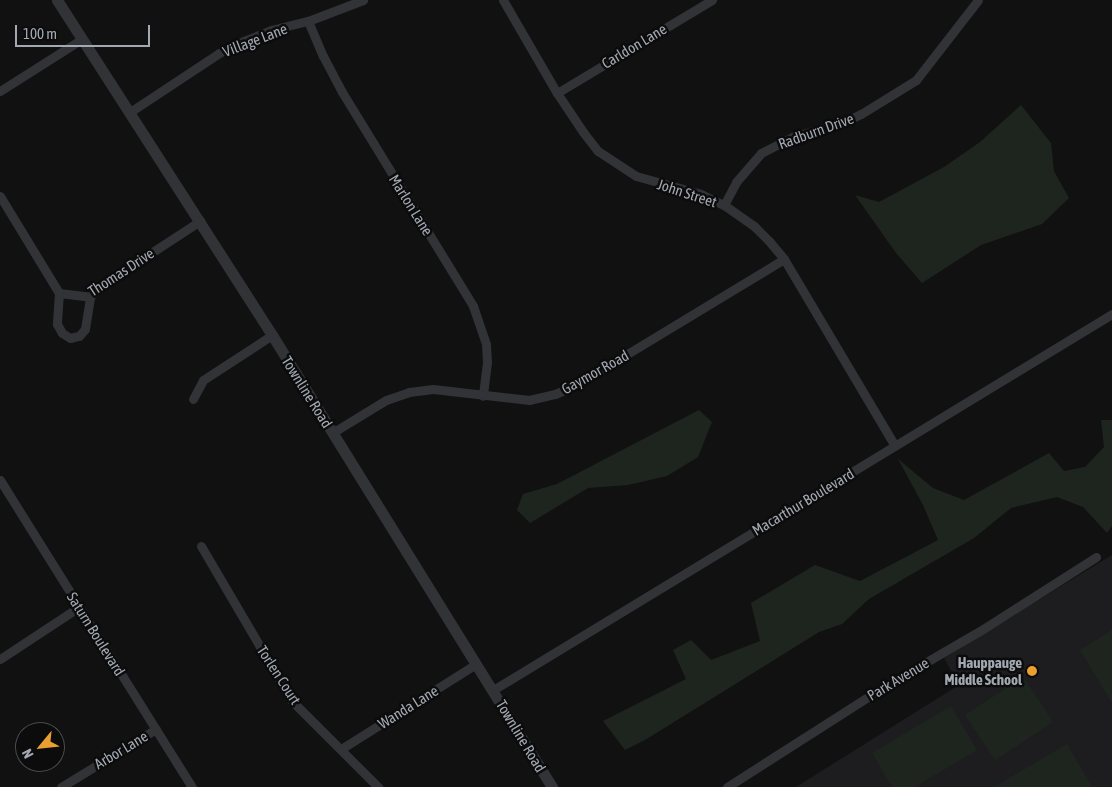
<!DOCTYPE html>
<style>
body{margin:0}
#map{position:relative;width:1112px;height:787px;overflow:hidden;background:#111112;font-family:"Asap Condensed",sans-serif}
div>[style]{position:absolute}
.built>*{inset:0;background:#1d1d1f}
.green>*{inset:0;background:#1d251e}
.minor>*{height:9px;margin:-4.5px;padding:0 4.5px;transform-origin:4.5px;border-radius:4.5px;background:#323337}
.tertiary>*{height:11px;margin:-5.5px;padding:0 5.5px;transform-origin:5.5px;border-radius:5.5px;background:#323337}
.dots>*{width:14px;height:14px;translate:-50% -50%;box-sizing:border-box;border:2px solid #0c0c0d;border-radius:50%}
span{translate:-50% -50%;white-space:nowrap;text-align:center;line-height:1.15;-webkit-text-stroke:5px #0c0c0d;paint-order:stroke}
.street-label{font-size:15px;color:#a3a9b2}
.poi-label{font-size:15px;color:#a3a9b2;font-weight:700}
.right{translate:-100% -50%;text-align:right}
.north{position:absolute;left:15px;top:722px;width:50px;height:50px;box-sizing:border-box;background:#0c0c0d;border:1px solid #484b4f;border-radius:50%;rotate:242deg;font-size:14px;font-weight:700;line-height:20px;text-align:center;color:#a3a9b2}
.north::after{content:'';display:block;margin:auto;width:18px;height:22px;background:#ea9f31;clip-path:polygon(50% 0,100% 100%,50% 72%,0 100%)}
.scale{position:absolute;left:15px;top:25px;width:135px;height:22px;box-sizing:border-box;border:2px solid #a3a9b2;border-top:0;padding-left:6px;font-size:15px;line-height:18px;white-space:nowrap;color:#a3a9b2;-webkit-text-stroke:4px #0c0c0d;paint-order:stroke}
</style>
<div id="map">
<div class="built">
<div style="clip-path:polygon(1112px 555px,1112px 787px,796px 787px,959px 685px,944px 658px)"></div>
</div>
<div class="green">
<div style="clip-path:polygon(1021px 105px,1051px 143px,1054px 171px,1069px 198px,1042px 224px,981px 245px,922px 283px,896px 253px,855px 195px,879px 202px,944px 167px,980px 142px)"></div>
<div style="clip-path:polygon(699px 410px,712px 422px,698px 457px,667px 476px,628px 485px,588px 488px,530px 523px,517px 510px,523px 494px,557px 484px)"></div>
<div style="clip-path:polygon(1101px 420px,1112px 420px,1112px 526px,1107px 533px,1083px 507px,1057px 497px,1011px 508px,974px 538px,869px 599px,842px 624px,819px 632px,645px 740px,625px 750px,603px 721px,686px 679px,673px 650px,691px 640px,711px 660px,760px 641px,751px 603px,815px 565px,860px 581px,938px 540px,923px 505px,898px 459px,933px 488px,964px 500px,1049px 453px,1064px 471px,1085px 467px,1104px 447px)"></div>
<div style="clip-path:polygon(1112px 630px,1112px 703px,1080px 650px)"></div>
<div style="clip-path:polygon(1017px 681px,1026px 681px,1053px 722px,995px 760px,965px 715px)"></div>
<div style="clip-path:polygon(951px 706px,977px 750px,915px 787px,892px 787px,872px 753px)"></div>
<div style="clip-path:polygon(1067px 744px,1092px 787px,994px 787px)"></div>
</div>
<div class="minor">
<div style="left:503px;top:0;width:108px;rotate:59.9deg"></div>
<div style="left:557px;top:93px;width:47px;rotate:56.3deg"></div>
<div style="left:583px;top:132px;width:24px;rotate:52deg"></div>
<div style="left:598px;top:151px;width:45px;rotate:33.3deg"></div>
<div style="left:636px;top:176px;width:67px;rotate:15.5deg"></div>
<div style="left:701px;top:194px;width:25px;rotate:26deg"></div>
<div style="left:724px;top:205px;width:37px;rotate:35deg"></div>
<div style="left:754px;top:226px;width:21px;rotate:45deg"></div>
<div style="left:769px;top:241px;width:23px;rotate:50deg"></div>
<div style="left:784px;top:259px;width:217px;rotate:59.3deg"></div>
<div style="left:308px;top:21px;width:38px;rotate:67deg"></div>
<div style="left:323px;top:56px;width:41px;rotate:62.2deg"></div>
<div style="left:342px;top:92px;width:251px;rotate:58.5deg"></div>
<div style="left:473px;top:306px;width:40px;rotate:71.1deg"></div>
<div style="left:486px;top:344px;width:18px;rotate:87deg"></div>
<div style="left:487px;top:362px;width:34px;rotate:97deg"></div>
<div style="left:0;top:91px;width:97px;rotate:-32.4deg"></div>
<div style="left:557px;top:93px;width:181px;rotate:-31deg"></div>
<div style="left:130px;top:112px;width:107px;rotate:-33.5deg"></div>
<div style="left:219px;top:53px;width:28px;rotate:-26deg"></div>
<div style="left:244px;top:41px;width:29px;rotate:-22deg"></div>
<div style="left:271px;top:30px;width:38px;rotate:-14deg"></div>
<div style="left:308px;top:21px;width:59px;rotate:-20.9deg"></div>
<div style="left:0;top:196px;width:114px;rotate:58.7deg"></div>
<div style="left:59px;top:293px;width:31px;rotate:7deg"></div>
<div style="left:90px;top:297px;width:13px;rotate:-48deg"></div>
<div style="left:99px;top:287px;width:121px;rotate:-33.2deg"></div>
<div style="left:724px;top:205px;width:26px;rotate:-62deg"></div>
<div style="left:736px;top:182px;width:38px;rotate:-49deg"></div>
<div style="left:761px;top:153px;width:37px;rotate:-27deg"></div>
<div style="left:794px;top:136px;width:49px;rotate:-14.3deg"></div>
<div style="left:841px;top:124px;width:22px;rotate:-27deg"></div>
<div style="left:861px;top:114px;width:65px;rotate:-31.7deg"></div>
<div style="left:916px;top:80px;width:101px;rotate:-52.2deg"></div>
<div style="left:59px;top:293px;width:31px;rotate:94deg"></div>
<div style="left:57px;top:324px;width:10px;rotate:61deg"></div>
<div style="left:62px;top:333px;width:9px;rotate:32deg"></div>
<div style="left:70px;top:338px;width:9px;rotate:-13deg"></div>
<div style="left:79px;top:336px;width:9px;rotate:-49deg"></div>
<div style="left:85px;top:329px;width:32px;rotate:-81deg"></div>
<div style="left:193px;top:399px;width:21px;rotate:-62deg"></div>
<div style="left:203px;top:380px;width:82px;rotate:-33.1deg"></div>
<div style="left:332px;top:433px;width:63px;rotate:-31.4deg"></div>
<div style="left:386px;top:400px;width:24px;rotate:-19deg"></div>
<div style="left:409px;top:392px;width:24px;rotate:-7deg"></div>
<div style="left:433px;top:389px;width:97px;rotate:6.5deg"></div>
<div style="left:529px;top:400px;width:27px;rotate:-13deg"></div>
<div style="left:555px;top:394px;width:23px;rotate:-23deg"></div>
<div style="left:576px;top:385px;width:243px;rotate:-31.2deg"></div>
<div style="left:0;top:480px;width:362px;rotate:58deg"></div>
<div style="left:201px;top:546px;width:180px;rotate:59.6deg"></div>
<div style="left:292px;top:701px;width:122px;rotate:45deg"></div>
<div style="left:0;top:659px;width:95px;rotate:-33.4deg"></div>
<div style="left:493px;top:690px;width:724px;rotate:-31.28deg"></div>
<div style="left:341px;top:749px;width:160px;rotate:-32.2deg"></div>
<div style="left:61px;top:787px;width:111px;rotate:-31.4deg"></div>
<div style="left:727px;top:787px;width:182px;rotate:-32.6deg"></div>
<div style="left:880px;top:689px;width:119px;rotate:-30.2deg"></div>
<div style="left:983px;top:629px;width:134px;rotate:-32.5deg"></div>
</div>
<div class="tertiary">
<div style="left:57px;top:0;width:398px;rotate:57.3deg"></div>
<div style="left:272px;top:335px;width:532px;rotate:58.22deg"></div>
</div>
<div class="dots">
<div style="left:1032px;top:671px;background:#ea9f31"></div>
</div>
<div class="street-label">
<span style="left:255px;top:40px;rotate:-21deg">Village Lane</span>
<span style="left:634px;top:46px;rotate:-31deg">Carldon Lane</span>
<span style="left:816px;top:131px;rotate:-20deg">Radburn Drive</span>
<span style="left:687px;top:193px;rotate:18deg">John Street</span>
<span style="left:411px;top:205px;rotate:58deg">Marlon Lane</span>
<span style="left:121px;top:272px;rotate:-33deg">Thomas Drive</span>
<span style="left:595px;top:372px;rotate:-29deg">Gaymor Road</span>
<span style="left:307px;top:392px;rotate:58deg">Townline Road</span>
<span style="left:803px;top:502px;rotate:-31deg">Macarthur Boulevard</span>
<span style="left:96px;top:634px;rotate:58deg">Saturn Boulevard</span>
<span style="left:279px;top:675px;rotate:57deg">Torlen Court</span>
<span style="left:898px;top:679px;rotate:-31deg">Park Avenue</span>
<span style="left:408px;top:707px;rotate:-32deg">Wanda Lane</span>
<span style="left:521px;top:736px;rotate:59deg">Townline Road</span>
<span style="left:121px;top:750px;rotate:-31deg">Arbor Lane</span>
</div>
<div class="poi-label">
<span class="right" style="left:1022px;top:671px">Hauppauge<br>Middle School</span>
</div>
<div class="north">N</div>
<div class="scale">100 m</div>
</div>
